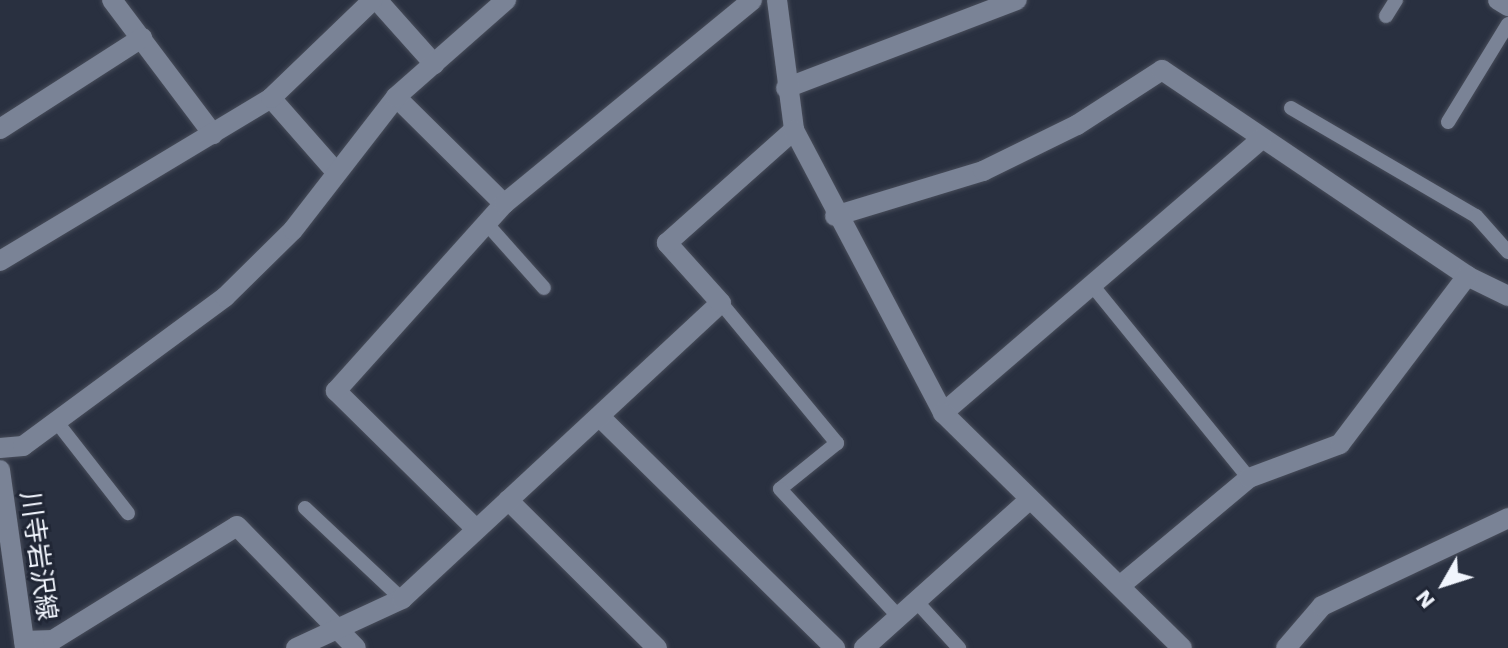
<!DOCTYPE html>
<meta charset="utf-8">
<style>
body{margin:0}
#map{position:relative;width:1508px;height:648px;overflow:hidden;background:#293040;font-family:"Work Sans","Noto Sans JP",sans-serif}
div>[style]{position:absolute}
.roads{filter:drop-shadow(0 0 2px #484d5a) drop-shadow(0 0 2px #484d5a)}
.lane>*{height:14px;margin:-7px;padding:0 7px;transform-origin:7px;border-radius:7px;background:#7a8396}
.street>*{height:20px;margin:-10px;padding:0 10px;transform-origin:10px;border-radius:10px;background:#7a8396}
.secondary>*{height:20px;margin:-10px;padding:0 10px;transform-origin:10px;border-radius:10px;background:#7a8396}
span{translate:-50% -50%;white-space:nowrap;text-align:center;line-height:1.15;-webkit-text-stroke:6px #202635;paint-order:stroke}
.street-label{font-size:26px;color:#f1f5fd}
.north{position:absolute;left:1404px;top:544px;width:80px;height:80px;-webkit-text-stroke:6px #202635;paint-order:stroke;rotate:231deg;font-size:22px;font-weight:700;line-height:32px;text-align:center;color:#f1f5fd}
.north::after{content:'';display:block;margin:auto;width:28px;height:36px;background:#f1f5fd;clip-path:polygon(50% 0,100% 100%,50% 72%,0 100%)}
</style>
<div id="map">
<div class="roads">
<div class="lane">
<div style="left:1386px;top:16px;width:19px;rotate:-58deg"></div>
<div style="left:1291px;top:108px;width:214px;rotate:30.3deg"></div>
<div style="left:1476px;top:216px;width:48px;rotate:48.4deg"></div>
<div style="left:1448px;top:122px;width:115px;rotate:-58.5deg"></div>
<div style="left:486px;top:223px;width:87px;rotate:48.3deg"></div>
<div style="left:1092px;top:285px;width:249px;rotate:50.9deg"></div>
<div style="left:721px;top:303px;width:182px;rotate:50.4deg"></div>
<div style="left:837px;top:443px;width:73px;rotate:141.1deg"></div>
<div style="left:780px;top:489px;width:173px;rotate:47.1deg"></div>
<div style="left:56px;top:421px;width:117px;rotate:52deg"></div>
<div style="left:305px;top:508px;width:133px;rotate:43.2deg"></div>
<div style="left:916px;top:601px;width:64px;rotate:47.5deg"></div>
</div>
<div class="street">
<div style="left:112px;top:0;width:168px;rotate:53deg"></div>
<div style="left:377px;top:0;width:86px;rotate:48.3deg"></div>
<div style="left:1498px;top:0;width:12px;rotate:31deg"></div>
<div style="left:786px;top:88px;width:247px;rotate:-20.9deg"></div>
<div style="left:396px;top:97px;width:152px;rotate:44.7deg"></div>
<div style="left:271px;top:98px;width:98px;rotate:48.7deg"></div>
<div style="left:0;top:129px;width:169px;rotate:-32.7deg"></div>
<div style="left:835px;top:216px;width:155px;rotate:-16.9deg"></div>
<div style="left:983px;top:171px;width:105px;rotate:-26.1deg"></div>
<div style="left:1077px;top:125px;width:101px;rotate:-32.9deg"></div>
<div style="left:1162px;top:70px;width:368px;rotate:34deg"></div>
<div style="left:1467px;top:276px;width:46px;rotate:26deg"></div>
<div style="left:0;top:261px;width:316px;rotate:-31deg"></div>
<div style="left:271px;top:98px;width:141px;rotate:-43.9deg"></div>
<div style="left:943px;top:413px;width:421px;rotate:-40.7deg"></div>
<div style="left:600px;top:417px;width:330px;rotate:44.5deg"></div>
<div style="left:0;top:448px;width:23px;rotate:-5deg"></div>
<div style="left:23px;top:446px;width:251px;rotate:-36.4deg"></div>
<div style="left:225px;top:297px;width:95px;rotate:-44.6deg"></div>
<div style="left:293px;top:230px;width:168px;rotate:-52.2deg"></div>
<div style="left:396px;top:97px;width:147px;rotate:-41.4deg"></div>
<div style="left:508px;top:500px;width:210px;rotate:44.8deg"></div>
<div style="left:476px;top:529px;width:197px;rotate:-135.4deg"></div>
<div style="left:336px;top:391px;width:251px;rotate:-48.1deg"></div>
<div style="left:504px;top:204px;width:321px;rotate:-39.4deg"></div>
<div style="left:1121px;top:585px;width:167px;rotate:-39.9deg"></div>
<div style="left:1249px;top:478px;width:97px;rotate:-20.5deg"></div>
<div style="left:1340px;top:444px;width:211px;rotate:-52.9deg"></div>
<div style="left:24px;top:641px;width:29px;rotate:-2deg"></div>
<div style="left:53px;top:640px;width:216px;rotate:-31.8deg"></div>
<div style="left:237px;top:526px;width:170px;rotate:45.7deg"></div>
<div style="left:296px;top:648px;width:117px;rotate:-24.8deg"></div>
<div style="left:402px;top:599px;width:435px;rotate:-42.9deg"></div>
<div style="left:721px;top:303px;width:81px;rotate:-132deg"></div>
<div style="left:667px;top:243px;width:170px;rotate:-41.7deg"></div>
<div style="left:864px;top:648px;width:223px;rotate:-41.9deg"></div>
<div style="left:1286px;top:648px;width:55px;rotate:-49.4deg"></div>
<div style="left:1322px;top:606px;width:206px;rotate:-25.3deg"></div>
</div>
<div class="secondary">
<div style="left:777px;top:0;width:131px;rotate:82.5deg"></div>
<div style="left:794px;top:130px;width:320px;rotate:62.2deg"></div>
<div style="left:943px;top:413px;width:335px;rotate:44.5deg"></div>
<div style="left:0;top:470px;width:180px;rotate:82deg"></div>
</div>
</div>
<div class="street-label">
<span style="left:38px;top:556px;rotate:82deg">川寺岩沢線</span>
</div>
<div class="north">N</div>
</div>
